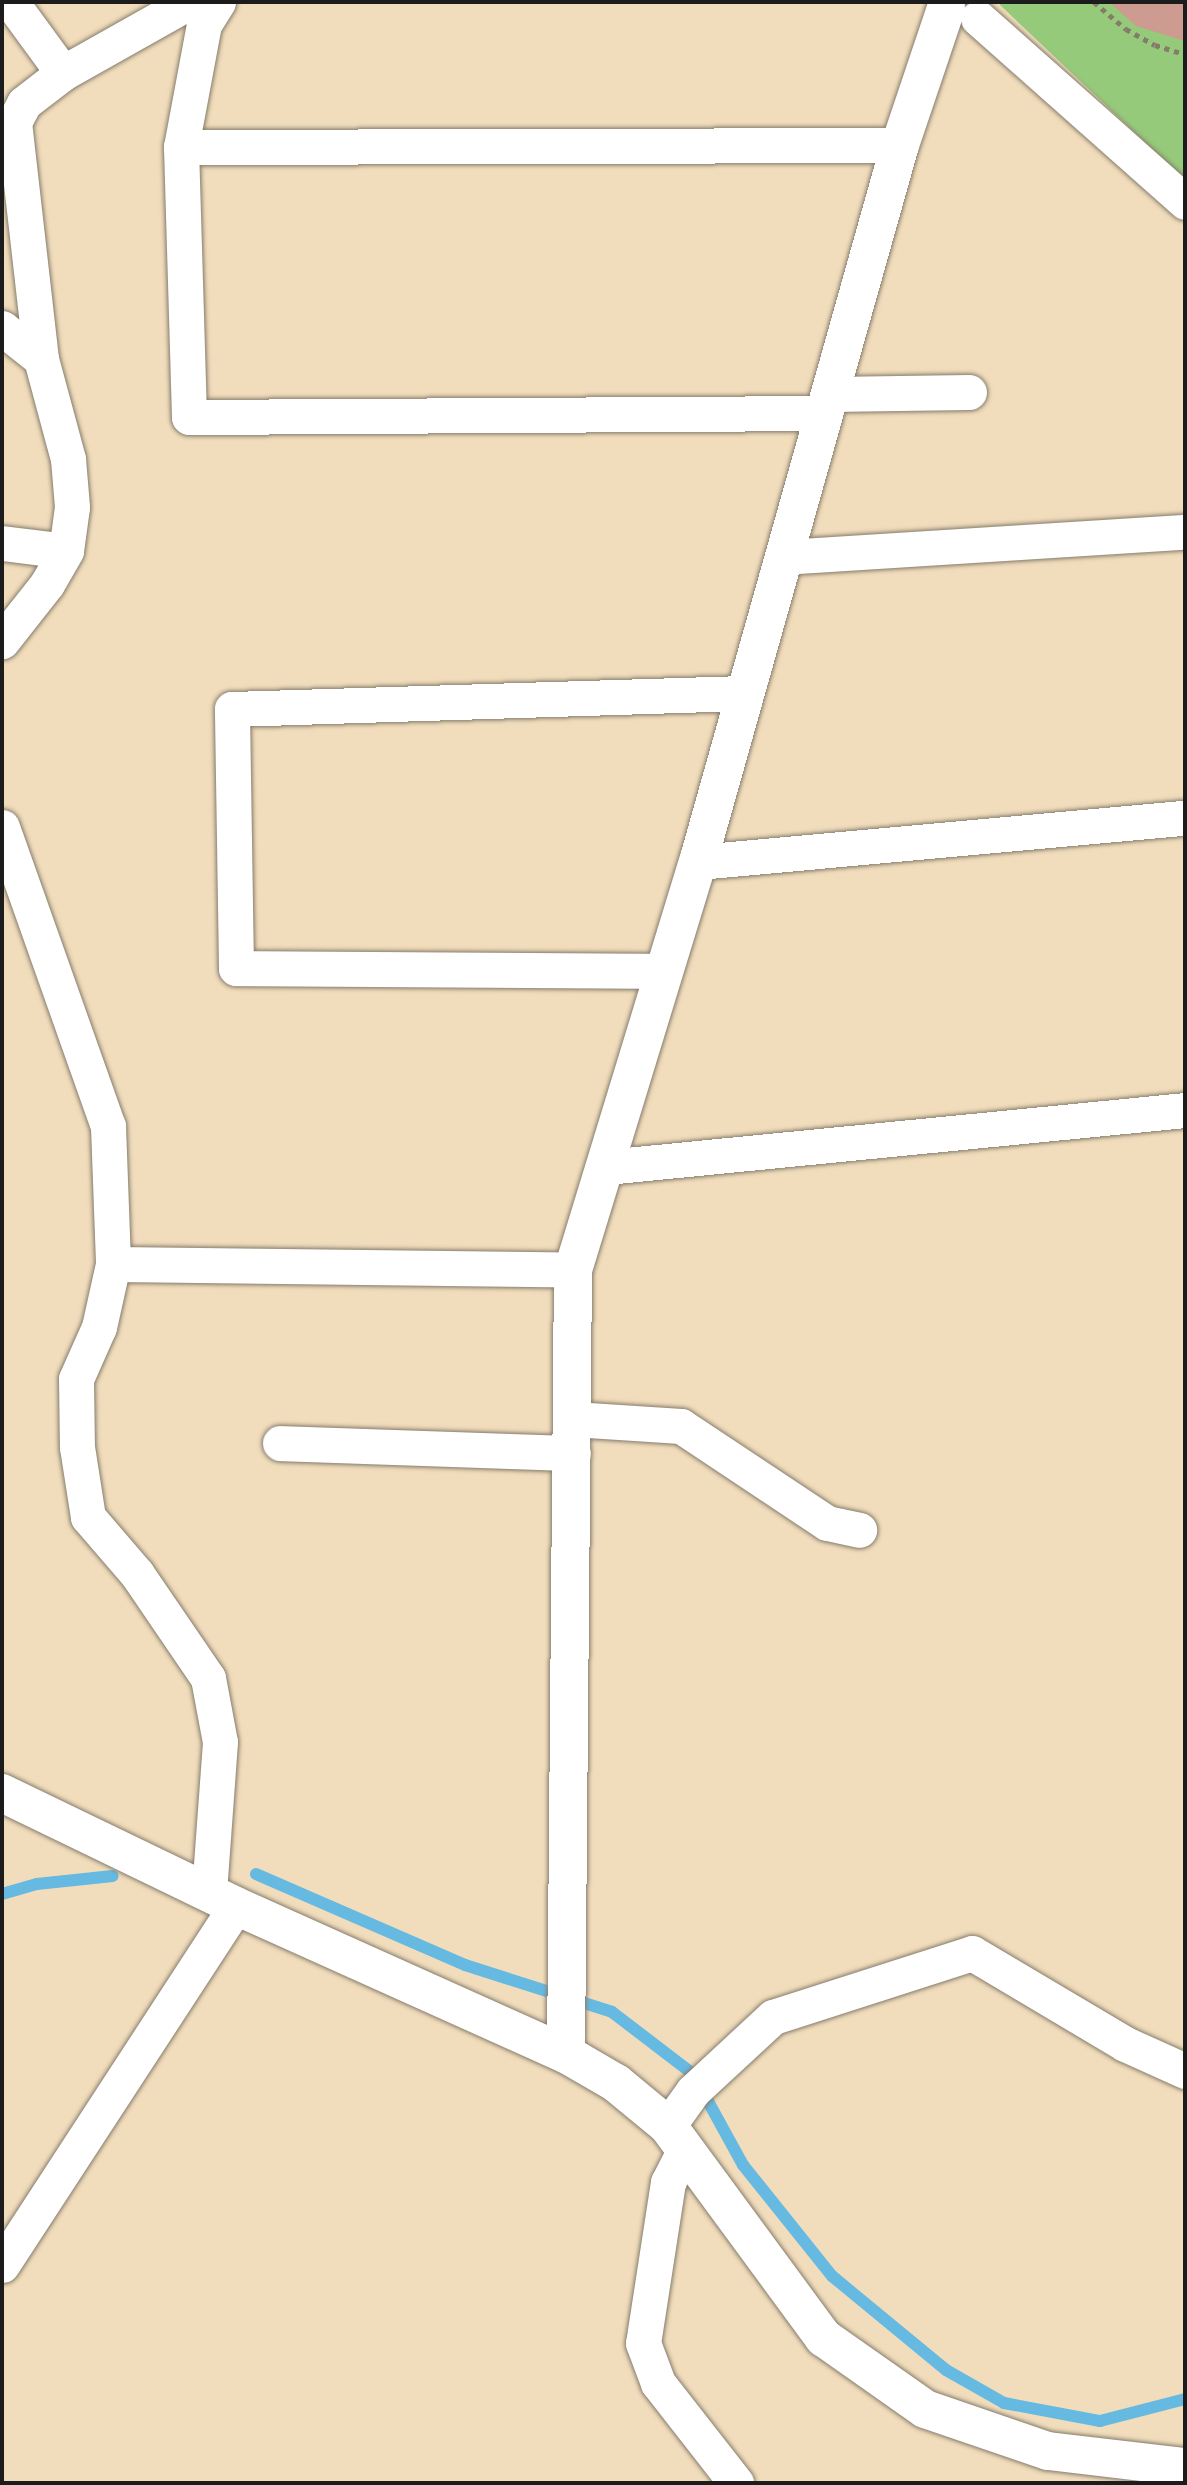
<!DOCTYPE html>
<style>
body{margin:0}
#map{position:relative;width:1187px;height:2485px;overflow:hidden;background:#f1ddbc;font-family:"Sorts Mill Goudy",serif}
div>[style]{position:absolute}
.green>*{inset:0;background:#96ca7b}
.stream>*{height:12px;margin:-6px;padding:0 6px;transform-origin:6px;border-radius:6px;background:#66bae2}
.building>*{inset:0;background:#cd9b90}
.path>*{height:4.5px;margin-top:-2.25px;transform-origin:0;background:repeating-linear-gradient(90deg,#867c6c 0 5px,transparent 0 10px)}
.roads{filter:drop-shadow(0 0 2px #867c6c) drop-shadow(0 0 2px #867c6c)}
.minor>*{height:35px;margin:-17.5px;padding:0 17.5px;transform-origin:17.5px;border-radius:17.5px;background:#fff}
.tertiary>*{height:38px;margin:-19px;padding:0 19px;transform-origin:19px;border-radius:19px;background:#fff}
span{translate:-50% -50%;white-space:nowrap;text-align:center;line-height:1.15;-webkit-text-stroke:5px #fdfcf7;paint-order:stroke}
.frame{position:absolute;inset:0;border:4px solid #1c1c1c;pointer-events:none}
</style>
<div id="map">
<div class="green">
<div style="clip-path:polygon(1001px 2px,1185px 2px,1185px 180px,1000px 5px)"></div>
</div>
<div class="stream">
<div style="left:256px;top:1874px;width:228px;rotate:23.5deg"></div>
<div style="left:465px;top:1965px;width:154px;rotate:17.7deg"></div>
<div style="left:612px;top:2012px;width:102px;rotate:37.4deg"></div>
<div style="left:693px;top:2074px;width:104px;rotate:61.2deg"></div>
<div style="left:743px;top:2165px;width:142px;rotate:51.3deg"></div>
<div style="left:832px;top:2276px;width:148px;rotate:39.5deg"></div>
<div style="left:946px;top:2370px;width:67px;rotate:29.6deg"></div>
<div style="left:1004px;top:2403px;width:98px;rotate:10.6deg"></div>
<div style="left:1100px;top:2421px;width:88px;rotate:-14.5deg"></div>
<div style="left:2px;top:1894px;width:36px;rotate:-16deg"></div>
<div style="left:37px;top:1884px;width:76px;rotate:-6deg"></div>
</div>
<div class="building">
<div style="clip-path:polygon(1109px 2px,1185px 2px,1185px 41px,1136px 26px)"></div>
</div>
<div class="path">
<div style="left:1094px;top:2px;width:42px;rotate:40.2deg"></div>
<div style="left:1126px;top:29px;width:33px;rotate:29deg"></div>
<div style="left:1155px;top:45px;width:31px;rotate:17deg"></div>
</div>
<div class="roads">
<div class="minor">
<div style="left:11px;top:2px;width:88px;rotate:53.8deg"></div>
<div style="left:218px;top:2px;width:26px;rotate:122deg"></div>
<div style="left:204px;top:24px;width:125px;rotate:100.6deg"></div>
<div style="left:181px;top:147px;width:270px;rotate:88.3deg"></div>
<div style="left:189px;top:417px;width:635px;rotate:-0.36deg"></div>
<div style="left:978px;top:18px;width:277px;rotate:41.6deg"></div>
<div style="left:181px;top:147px;width:719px;rotate:-0.16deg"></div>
<div style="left:2px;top:328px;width:50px;rotate:38.5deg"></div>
<div style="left:41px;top:359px;width:104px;rotate:74.9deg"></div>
<div style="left:68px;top:459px;width:48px;rotate:85.2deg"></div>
<div style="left:72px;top:507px;width:44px;rotate:97.8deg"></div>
<div style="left:66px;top:551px;width:38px;rotate:120deg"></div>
<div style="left:47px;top:584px;width:73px;rotate:128.3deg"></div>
<div style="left:41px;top:359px;width:239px;rotate:-96.5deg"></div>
<div style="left:14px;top:122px;width:21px;rotate:-62deg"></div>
<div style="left:24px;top:103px;width:49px;rotate:-37.6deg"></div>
<div style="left:63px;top:73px;width:145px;rotate:-29.4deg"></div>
<div style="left:830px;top:394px;width:139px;rotate:-0.8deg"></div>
<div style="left:2px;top:543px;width:64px;rotate:7.1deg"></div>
<div style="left:783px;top:557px;width:403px;rotate:-3.6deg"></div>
<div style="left:2px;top:827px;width:317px;rotate:70.5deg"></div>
<div style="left:108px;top:1126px;width:138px;rotate:87.9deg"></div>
<div style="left:113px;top:1264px;width:460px;rotate:0.7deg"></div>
<div style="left:698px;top:862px;width:489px;rotate:-5.2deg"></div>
<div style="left:663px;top:971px;width:427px;rotate:-179.6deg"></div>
<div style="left:236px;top:968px;width:259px;rotate:-90.9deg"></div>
<div style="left:232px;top:709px;width:512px;rotate:-1.79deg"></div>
<div style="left:606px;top:1167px;width:582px;rotate:-5.62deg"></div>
<div style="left:113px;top:1264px;width:65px;rotate:102.5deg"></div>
<div style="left:99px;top:1327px;width:57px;rotate:113.9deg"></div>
<div style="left:76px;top:1379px;width:68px;rotate:89.2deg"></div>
<div style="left:77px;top:1447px;width:71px;rotate:81.1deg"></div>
<div style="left:88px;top:1517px;width:75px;rotate:49.3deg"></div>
<div style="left:137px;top:1574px;width:126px;rotate:55.7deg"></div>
<div style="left:208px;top:1678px;width:65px;rotate:79.4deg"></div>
<div style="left:220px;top:1742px;width:151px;rotate:94.2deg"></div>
<div style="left:573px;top:1419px;width:108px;rotate:3.7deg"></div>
<div style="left:681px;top:1426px;width:175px;rotate:33.6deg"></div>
<div style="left:827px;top:1523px;width:33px;rotate:12deg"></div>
<div style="left:280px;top:1443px;width:293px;rotate:2deg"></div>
<div style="left:668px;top:2126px;width:43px;rotate:-54.5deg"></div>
<div style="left:693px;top:2091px;width:109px;rotate:-42.8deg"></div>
<div style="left:773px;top:2017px;width:209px;rotate:-17.8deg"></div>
<div style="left:972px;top:1953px;width:178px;rotate:30.7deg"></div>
<div style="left:1125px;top:2044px;width:66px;rotate:24.2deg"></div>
<div style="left:685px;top:2149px;width:37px;rotate:117deg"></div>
<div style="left:668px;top:2182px;width:163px;rotate:98.8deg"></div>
<div style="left:643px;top:2343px;width:43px;rotate:69.4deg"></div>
<div style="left:658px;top:2383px;width:127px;rotate:52deg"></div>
<div style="left:2px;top:2265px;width:429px;rotate:-56.9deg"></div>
</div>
<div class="tertiary">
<div style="left:2px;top:1793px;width:260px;rotate:25.8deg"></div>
<div style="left:236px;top:1906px;width:362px;rotate:24.2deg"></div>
<div style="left:566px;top:2054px;width:58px;rotate:30.1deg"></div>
<div style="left:616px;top:2083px;width:67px;rotate:39.6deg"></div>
<div style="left:668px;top:2126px;width:263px;rotate:53.7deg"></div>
<div style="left:824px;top:2338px;width:123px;rotate:35.1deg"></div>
<div style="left:925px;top:2409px;width:130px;rotate:18.9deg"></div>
<div style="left:1048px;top:2451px;width:138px;rotate:6.7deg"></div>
<div style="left:566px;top:2054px;width:784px;rotate:-89.49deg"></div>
<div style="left:573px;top:1270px;width:427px;rotate:-73deg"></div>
<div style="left:698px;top:862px;width:745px;rotate:-74.27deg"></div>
<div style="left:900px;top:145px;width:145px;rotate:-71.4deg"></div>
</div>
</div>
<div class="frame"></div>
</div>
